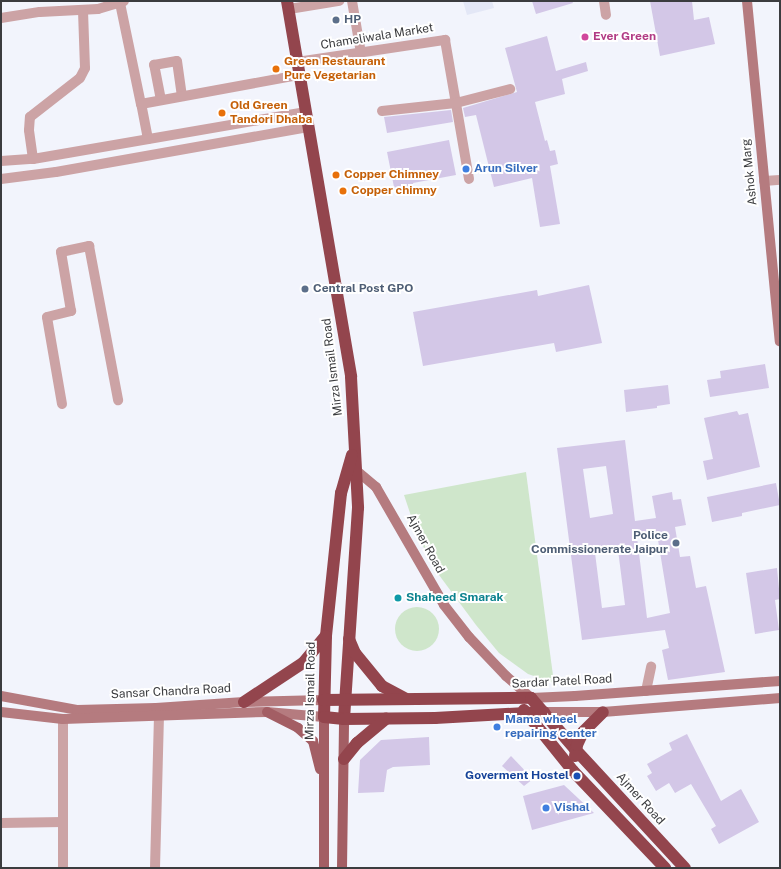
<!DOCTYPE html>
<style>
body{margin:0}
#map{position:relative;width:781px;height:869px;overflow:hidden;background:#f2f4fc;font-family:"Public Sans",sans-serif}
div>[style]{position:absolute}
.built>*{inset:0;background:#e3e7f6}
.green>*{inset:0;background:#cfe6cb}
.round{border-radius:50%}
.building>*{inset:0;background:#d3c7e7}
.street>*{height:10px;margin:-5px;padding:0 5px;transform-origin:5px;border-radius:5px;background:#cca3a5}
.secondary>*{height:10px;margin:-5px;padding:0 5px;transform-origin:5px;border-radius:5px;background:#b57b7f}
.primary>*{height:10px;margin:-5px;padding:0 5px;transform-origin:5px;border-radius:5px;background:#a35e64}
.highway>*{height:12px;margin:-6px;padding:0 6px;transform-origin:6px;border-radius:6px;background:#93454d}
.dots>*{width:11px;height:11px;translate:-50% -50%;box-sizing:border-box;border:2px solid #fff;border-radius:50%}
span{translate:-50% -50%;white-space:nowrap;text-align:center;line-height:1.15;-webkit-text-stroke:4px #fff;paint-order:stroke}
.service-label{font-size:12px;color:#4e5e75;font-weight:700}
.left{translate:0 -50%;text-align:left}
.right{translate:-100% -50%;text-align:right}
.street-label{font-size:12px;color:#3b3c3f}
.hotel-label{font-size:12px;color:#b23c85;font-weight:700}
.food-label{font-size:12px;color:#c56008;font-weight:700}
.shop-label{font-size:12px;color:#366cbe;font-weight:700}
.culture-label{font-size:12px;color:#0d838f;font-weight:700}
.transit-label{font-size:12px;color:#164399;font-weight:700}
.frame{position:absolute;inset:0;border:2px solid #3b3c3f;pointer-events:none}
</style>
<div id="map">
<div class="built">
<div style="clip-path:polygon(463px 1px,492px 1px,494px 8px,467px 15px)"></div>
</div>
<div class="green">
<div style="clip-path:polygon(526px 472px,554px 683px,528px 674px,499px 653px,476px 625px,439px 575px,418px 537px,404px 495px)"></div>
<div class="round" style="left:395px;top:607px;width:44px;height:44px"></div>
</div>
<div class="building">
<div style="clip-path:polygon(532px 1px,572px 1px,573px 3px,536px 14px)"></div>
<div style="clip-path:polygon(650px 1px,692px 1px,694px 20px,709px 17px,715px 44px,660px 56px)"></div>
<div style="clip-path:polygon(547px 36px,556px 71px,586px 62px,588px 71px,562px 79px,565px 94px,535px 102px,545px 141px,547px 140px,550px 151px,555px 150px,558px 164px,550px 166px,560px 224px,540px 227px,532px 178px,494px 187px,476px 115px,465px 117px,463px 108px,517px 92px,505px 48px)"></div>
<div style="clip-path:polygon(451px 110px,453px 122px,387px 133px,384px 117px)"></div>
<div style="clip-path:polygon(449px 140px,456px 175px,413px 183px,414px 188px,395px 192px,387px 152px)"></div>
<div style="clip-path:polygon(589px 285px,602px 343px,556px 352px,554px 343px,423px 366px,413px 312px,537px 290px,538px 296px)"></div>
<div style="clip-path:polygon(765px 364px,769px 388px,710px 397px,707px 380px,721px 378px,720px 371px)"></div>
<div style="clip-path:polygon(668px 385px,670px 404px,657px 406px,657px 408px,626px 412px,624px 390px)"></div>
<div style="clip-path:polygon(737px 411px,739px 415px,748px 413px,760px 467px,707px 480px,703px 461px,713px 459px,704px 418px)"></div>
<div style="clip-path:polygon(evenodd,625px 440px,635px 521px,656px 518px,652px 496px,672px 492px,673px 500px,681px 499px,686px 525px,675px 527px,680px 557px,690px 556px,696px 588px,706px 586px,725px 672px,668px 680px,662px 650px,669px 648px,665px 630px,582px 640px,557px 448px,625px 440px,606px 466px,613px 514px,590px 518px,583px 469px,606px 466px,625px 440px,657px 534px,670px 613px,647px 618px,637px 537px,657px 534px,625px 440px,618px 550px,625px 605px,602px 608px,595px 553px,618px 550px)"></div>
<div style="clip-path:polygon(776px 483px,780px 505px,742px 513px,742px 516px,712px 522px,707px 497px)"></div>
<div style="clip-path:polygon(777px 568px,780px 599px,775px 600px,779px 630px,755px 634px,746px 573px)"></div>
<div style="clip-path:polygon(687px 734px,721px 801px,741px 789px,759px 822px,719px 844px,711px 829px,716px 826px,691px 784px,675px 793px,669px 783px,656px 791px,647px 776px,652px 773px,647px 764px,672px 750px,669px 743px)"></div>
<div style="clip-path:polygon(429px 737px,430px 765px,393px 767px,387px 770px,384px 792px,358px 793px,360px 760px,381px 740px)"></div>
<div style="clip-path:polygon(511px 756px,533px 779px,524px 786px,502px 766px)"></div>
<div style="clip-path:polygon(564px 785px,594px 813px,532px 830px,523px 796px)"></div>
</div>
<div class="street">
<div style="left:352px;top:1px;width:53px;rotate:80.2deg"></div>
<div style="left:604px;top:1px;width:14px;rotate:82deg"></div>
<div style="left:120px;top:3px;width:103px;rotate:78.3deg"></div>
<div style="left:289px;top:9px;width:51px;rotate:-9.1deg"></div>
<div style="left:1px;top:18px;width:39px;rotate:-9deg"></div>
<div style="left:40px;top:12px;width:58px;rotate:-3deg"></div>
<div style="left:98px;top:9px;width:27px;rotate:-17deg"></div>
<div style="left:297px;top:62px;width:150px;rotate:-8.5deg"></div>
<div style="left:445px;top:40px;width:141px;rotate:80.2deg"></div>
<div style="left:161px;top:100px;width:36px;rotate:-101deg"></div>
<div style="left:154px;top:65px;width:23px;rotate:-10deg"></div>
<div style="left:177px;top:61px;width:35px;rotate:82deg"></div>
<div style="left:382px;top:111px;width:74px;rotate:-6.2deg"></div>
<div style="left:456px;top:103px;width:56px;rotate:-14.5deg"></div>
<div style="left:148px;top:139px;width:36px;rotate:-101deg"></div>
<div style="left:141px;top:104px;width:161px;rotate:-10.4deg"></div>
<div style="left:33px;top:159px;width:29px;rotate:-98deg"></div>
<div style="left:29px;top:130px;width:13px;rotate:-86deg"></div>
<div style="left:30px;top:117px;width:63px;rotate:-38deg"></div>
<div style="left:80px;top:78px;width:11px;rotate:-63deg"></div>
<div style="left:85px;top:68px;width:57px;rotate:-92deg"></div>
<div style="left:1px;top:161px;width:32px;rotate:-4deg"></div>
<div style="left:33px;top:159px;width:277px;rotate:-9.8deg"></div>
<div style="left:1px;top:179px;width:55px;rotate:-7.3deg"></div>
<div style="left:56px;top:172px;width:256px;rotate:-10.1deg"></div>
<div style="left:764px;top:181px;width:16px;rotate:-4deg"></div>
<div style="left:62px;top:404px;width:88px;rotate:-99.8deg"></div>
<div style="left:47px;top:317px;width:25px;rotate:-14deg"></div>
<div style="left:71px;top:311px;width:60px;rotate:-99.6deg"></div>
<div style="left:61px;top:252px;width:29px;rotate:-12deg"></div>
<div style="left:89px;top:246px;width:157px;rotate:79.3deg"></div>
<div style="left:646px;top:691px;width:25px;rotate:-78deg"></div>
<div style="left:1px;top:823px;width:62px;rotate:-0.9deg"></div>
<div style="left:63px;top:868px;width:149px;rotate:-90deg"></div>
<div style="left:155px;top:868px;width:151px;rotate:-88.5deg"></div>
</div>
<div class="secondary">
<div style="left:747px;top:1px;width:342px;rotate:84.5deg"></div>
<div style="left:351px;top:466px;width:33px;rotate:40deg"></div>
<div style="left:376px;top:487px;width:136px;rotate:60deg"></div>
<div style="left:444px;top:605px;width:41px;rotate:52deg"></div>
<div style="left:469px;top:637px;width:54px;rotate:46.5deg"></div>
<div style="left:506px;top:676px;width:33px;rotate:41deg"></div>
<div style="left:531px;top:698px;width:44px;rotate:-2.6deg"></div>
<div style="left:575px;top:696px;width:206px;rotate:-4.2deg"></div>
<div style="left:1px;top:696px;width:77px;rotate:10.4deg"></div>
<div style="left:77px;top:710px;width:79px;rotate:-1.5deg"></div>
<div style="left:156px;top:708px;width:88px;rotate:-3.9deg"></div>
<div style="left:244px;top:702px;width:79px;rotate:-1.5deg"></div>
<div style="left:1px;top:712px;width:62px;rotate:6.4deg"></div>
<div style="left:63px;top:719px;width:204px;rotate:-2deg"></div>
<div style="left:267px;top:712px;width:57px;rotate:5deg"></div>
<div style="left:544px;top:712px;width:59px"></div>
<div style="left:603px;top:712px;width:178px;rotate:-4.5deg"></div>
</div>
<div class="primary">
<div style="left:267px;top:712px;width:35px;rotate:27deg"></div>
<div style="left:298px;top:728px;width:20px;rotate:41deg"></div>
<div style="left:313px;top:741px;width:29px;rotate:76deg"></div>
<div style="left:324px;top:717px;width:151px;rotate:90deg"></div>
<div style="left:342px;top:868px;width:149px;rotate:-89.2deg"></div>
</div>
<div class="highway">
<div style="left:287px;top:1px;width:381px;rotate:80.3deg"></div>
<div style="left:351px;top:377px;width:131px;rotate:86.9deg"></div>
<div style="left:358px;top:508px;width:211px;rotate:93.8deg"></div>
<div style="left:352px;top:455px;width:40px;rotate:106deg"></div>
<div style="left:341px;top:493px;width:144px;rotate:96deg"></div>
<div style="left:326px;top:636px;width:81px;rotate:91.4deg"></div>
<div style="left:324px;top:717px;width:20px;rotate:6deg"></div>
<div style="left:344px;top:719px;width:91px;rotate:-0.6deg"></div>
<div style="left:435px;top:718px;width:109px;rotate:-3.2deg"></div>
<div style="left:349px;top:639px;width:15px;rotate:67deg"></div>
<div style="left:355px;top:653px;width:43px;rotate:50.7deg"></div>
<div style="left:382px;top:686px;width:26px;rotate:28deg"></div>
<div style="left:323px;top:700px;width:208px;rotate:-0.6deg"></div>
<div style="left:531px;top:698px;width:67px;rotate:49.2deg"></div>
<div style="left:575px;top:749px;width:162px;rotate:47.3deg"></div>
<div style="left:244px;top:702px;width:71px;rotate:-33.5deg"></div>
<div style="left:303px;top:663px;width:35px;rotate:-50deg"></div>
<div style="left:524px;top:710px;width:78px;rotate:51.2deg"></div>
<div style="left:573px;top:771px;width:134px;rotate:46.5deg"></div>
<div style="left:575px;top:756px;width:11px;rotate:-80deg"></div>
<div style="left:577px;top:745px;width:14px;rotate:-65deg"></div>
<div style="left:583px;top:732px;width:28px;rotate:-45deg"></div>
<div style="left:344px;top:759px;width:21px;rotate:-51deg"></div>
<div style="left:357px;top:743px;width:38px;rotate:-40deg"></div>
</div>
<div class="dots">
<div style="left:336px;top:20px;background:#5c6f8a"></div>
<div style="left:585px;top:37px;background:#d1479c"></div>
<div style="left:276px;top:69px;background:#e8710a"></div>
<div style="left:222px;top:113px;background:#e8710a"></div>
<div style="left:466px;top:169px;background:#3f7fe0"></div>
<div style="left:336px;top:175px;background:#e8710a"></div>
<div style="left:343px;top:191px;background:#e8710a"></div>
<div style="left:305px;top:289px;background:#5c6f8a"></div>
<div style="left:676px;top:543px;background:#5c6f8a"></div>
<div style="left:398px;top:598px;background:#0f9aa8"></div>
<div style="left:497px;top:727px;background:#3f7fe0"></div>
<div style="left:577px;top:776px;background:#1a4fb4"></div>
<div style="left:546px;top:808px;background:#3f7fe0"></div>
</div>
<div class="service-label">
<span class="left" style="left:344px;top:20px">HP</span>
<span class="left" style="left:313px;top:289px">Central Post GPO</span>
<span class="right" style="left:668px;top:543px">Police<br>Commissionerate Jaipur</span>
</div>
<div class="street-label">
<span style="left:377px;top:37px;rotate:-9deg">Chameliwala Market</span>
<span style="left:750px;top:172px;rotate:-96deg">Ashok Marg</span>
<span style="left:333px;top:367px;rotate:-97deg">Mirza Ismail Road</span>
<span style="left:425px;top:544px;rotate:61deg">Ajmer Road</span>
<span style="left:562px;top:682px;rotate:-3deg">Sardar Patel Road</span>
<span style="left:311px;top:691px;rotate:-89deg">Mirza Ismail Road</span>
<span style="left:171px;top:692px;rotate:-3deg">Sansar Chandra Road</span>
<span style="left:640px;top:799px;rotate:48deg">Ajmer Road</span>
</div>
<div class="hotel-label">
<span class="left" style="left:593px;top:37px">Ever Green</span>
</div>
<div class="food-label">
<span class="left" style="left:284px;top:69px">Green Restaurant<br>Pure Vegetarian</span>
<span class="left" style="left:230px;top:113px">Old Green<br>Tandori Dhaba</span>
<span class="left" style="left:344px;top:175px">Copper Chimney</span>
<span class="left" style="left:351px;top:191px">Copper chimny</span>
</div>
<div class="shop-label">
<span class="left" style="left:474px;top:169px">Arun Silver</span>
<span class="left" style="left:505px;top:727px">Mama wheel<br>repairing center</span>
<span class="left" style="left:554px;top:808px">Vishal</span>
</div>
<div class="culture-label">
<span class="left" style="left:406px;top:598px">Shaheed Smarak</span>
</div>
<div class="transit-label">
<span class="right" style="left:569px;top:776px">Goverment Hostel</span>
</div>
<div class="frame"></div>
</div>
